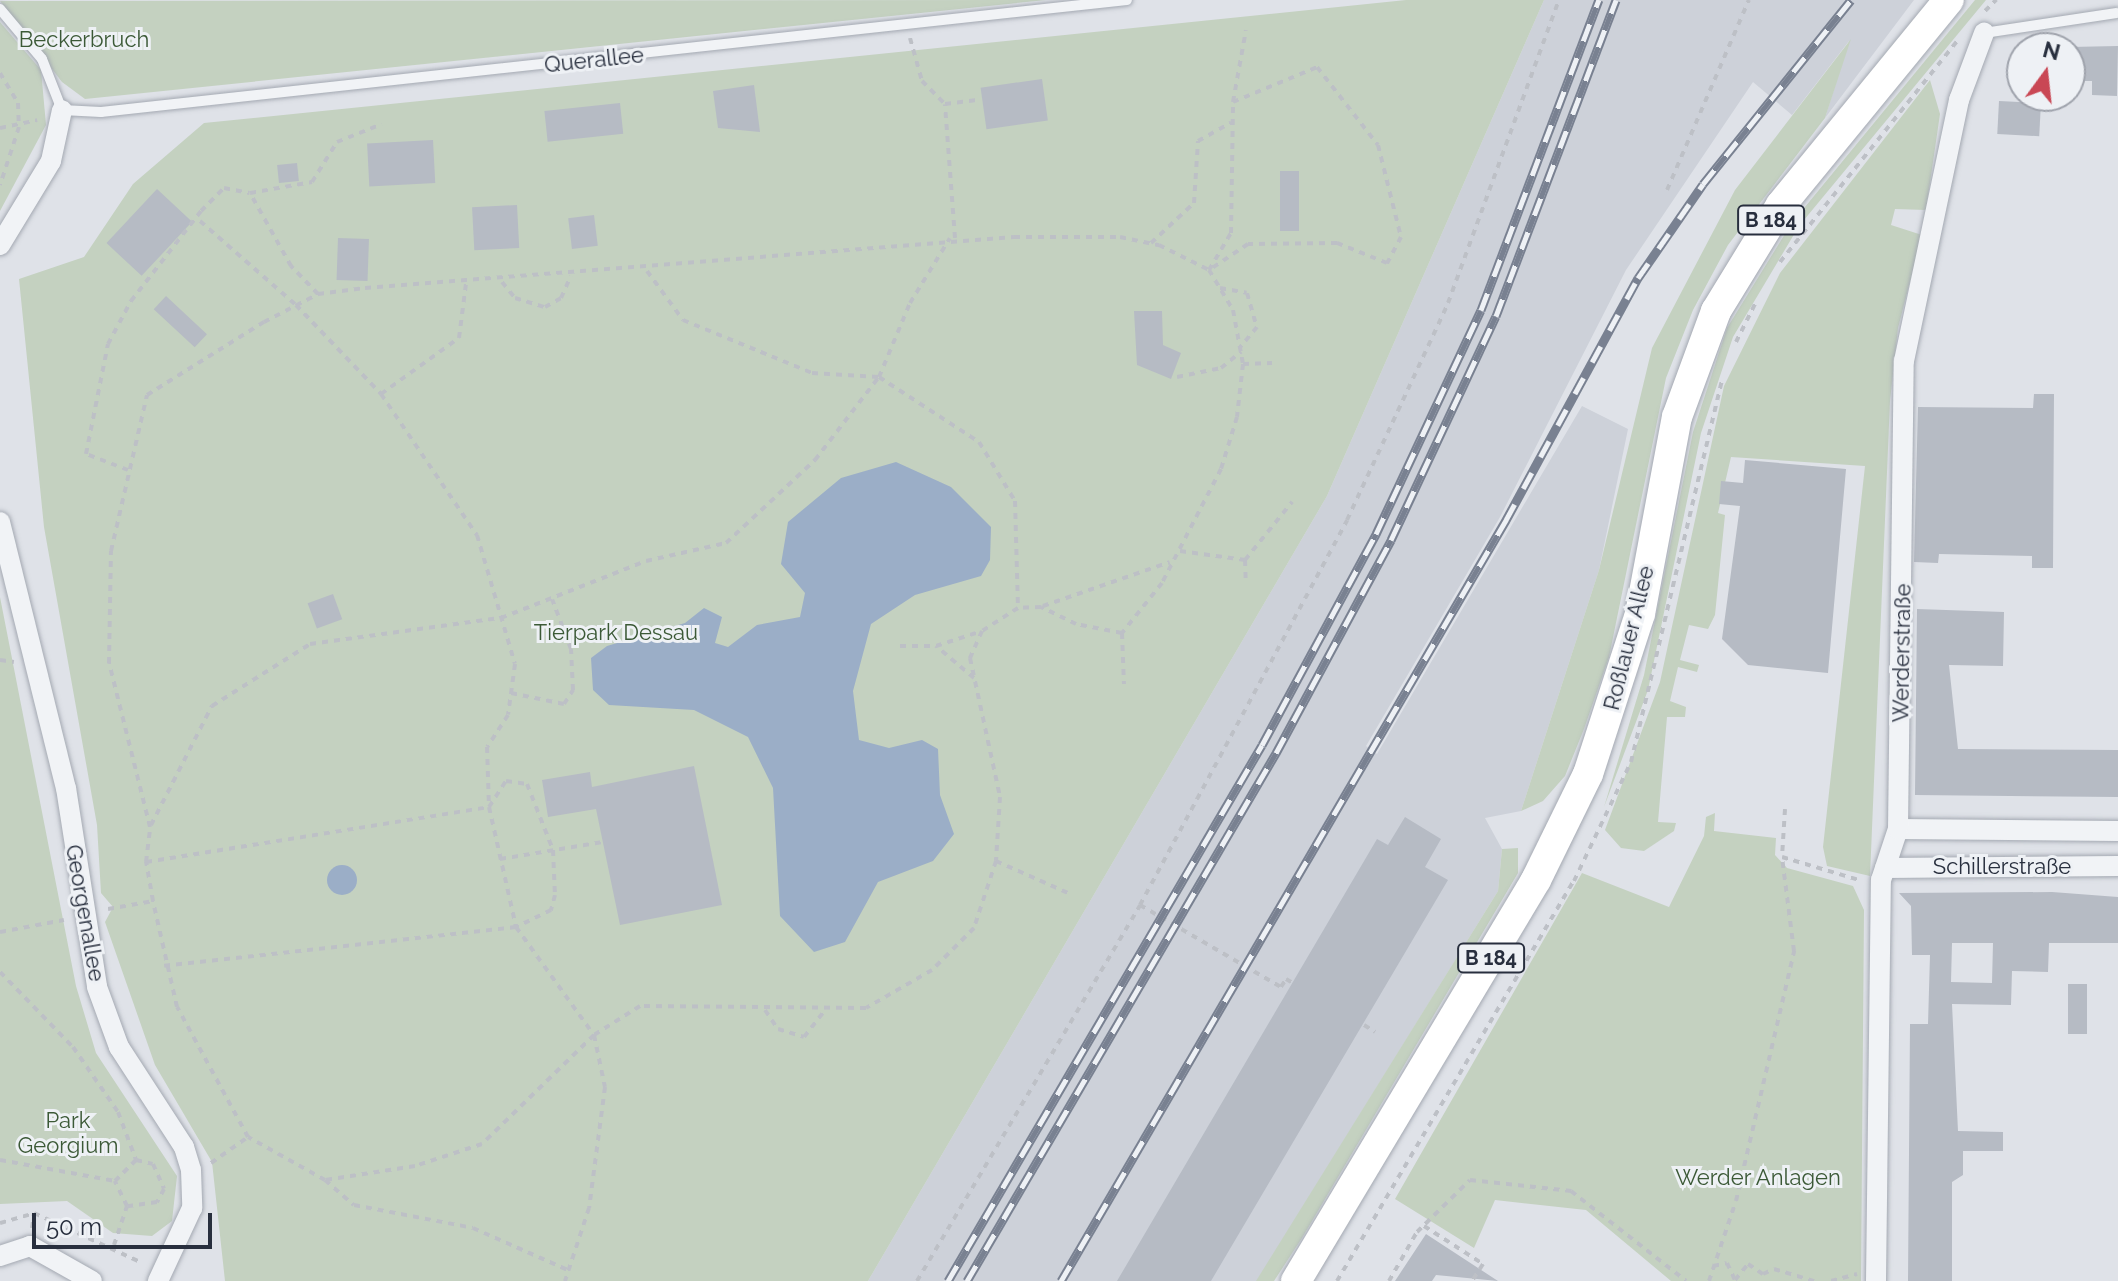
<!DOCTYPE html>
<meta charset="utf-8">
<style>
body{margin:0}
#map{position:relative;width:2118px;height:1281px;overflow:hidden;background:#dfe2e8;font-family:Raleway,sans-serif}
div>[style]{position:absolute}
.built>*{inset:0;background:#cdd1d9}
.green>*{inset:0;background:#c4d1c0}
.water>*{inset:0;background:#9baec7}
.round{border-radius:50%}
.building>*{inset:0;background:#b6bbc4;transform-origin:0 0}
.path>*{height:4px;margin-top:-2px;transform-origin:0;background:repeating-linear-gradient(90deg,#bdc0c6 0 6px,transparent 0 12px)}
.roads{filter:drop-shadow(0 0 2px #a4a9b2) drop-shadow(0 0 2px #a4a9b2)}
.service>*{height:10px;margin:-5px;padding:0 5px;transform-origin:5px;border-radius:5px;background:#f1f3f6}
.minor>*{height:20px;margin:-10px;padding:0 10px;transform-origin:10px;border-radius:10px;background:#f1f3f6}
.primary>*{height:30px;margin:-15px;padding:0 15px;transform-origin:15px;border-radius:15px;background:#fff}
.rail>*{height:9px;margin-top:-4.5px;transform-origin:0;background:repeating-linear-gradient(90deg,#eef1f5 0 18px,#798191 0 36px);box-sizing:border-box;border-block:2px solid #798191}
span{translate:-50% -50%;white-space:nowrap;text-align:center;line-height:1.15;-webkit-text-stroke:6px #eef1f5;paint-order:stroke}
.shield-label span{padding:2px 6px;background:#eef1f5;border:2px solid;border-radius:6px;-webkit-text-stroke-width:0}
.shield-label{font-size:20px;color:#282f3e;font-weight:700}
.park-label{font-size:22px;color:#3b5936}
.street-label{font-size:22px;color:#282f3e}
.north{position:absolute;left:2006px;top:32px;width:80px;height:80px;box-sizing:border-box;background:#eef1f5;border:2px solid #9fa3ac;border-radius:50%;rotate:15deg;font-size:22px;font-weight:700;line-height:32px;text-align:center;color:#282f3e}
.north::after{content:'';display:block;margin:auto;width:28px;height:36px;background:#c94754;clip-path:polygon(50% 0,100% 100%,50% 72%,0 100%)}
.scale{position:absolute;left:32px;top:1213px;width:180px;height:36px;box-sizing:border-box;border:4px solid #282f3e;border-top:0;padding-left:10px;font-size:24px;line-height:28px;white-space:nowrap;color:#282f3e;-webkit-text-stroke:6px #eef1f5;paint-order:stroke}
</style>
<div id="map">
<div class="built">
<div style="clip-path:polygon(1544px 0,1914px 0,1825px 118px,1849px 41px,1792px 115px,1753px 82px,1626px 270px,1500px 517px,1366px 746px,1377px 754px,1582px 406px,1628px 429px,1599px 570px,1521px 811px,1485px 818px,1502px 849px,1498px 891px,1257px 1281px,868px 1281px,1327px 496px)"></div>
</div>
<div class="green">
<div style="clip-path:polygon(1046px 0,85px 99px,62px 82px,0 1px)"></div>
<div style="clip-path:polygon(1406px 0,1544px 0,1327px 496px,868px 1281px,225px 1281px,212px 1162px,155px 1065px,105px 922px,113px 907px,101px 893px,97px 825px,44px 527px,19px 279px,84px 257px,133px 184px,204px 123px)"></div>
<div style="clip-path:polygon(1975px 0,1986px 0,1799px 226px,1733px 337px,1701px 433px,1648px 690px,1604px 807px,1644px 675px,1693px 432px,1727px 328px,1791px 224px)"></div>
<div style="clip-path:polygon(0 22px,41px 70px,46px 125px,0 211px)"></div>
<div style="clip-path:polygon(1851px 39px,1825px 118px,1728px 245px,1693px 310px,1666px 378px,1609px 657px,1584px 729px,1565px 776px,1543px 801px,1521px 811px,1599px 570px,1652px 348px,1735px 190px)"></div>
<div style="clip-path:polygon(1930px 80px,1940px 114px,1926px 210px,1895px 209px,1891px 225px,1922px 235px,1898px 328px,1890px 401px,1870px 876px,1827px 866px,1823px 847px,1865px 466px,1731px 457px,1718px 513px,1725px 515px,1715px 615px,1708px 629px,1689px 625px,1680px 660px,1699px 665px,1697px 672px,1678px 667px,1670px 701px,1686px 707px,1685px 717px,1667px 717px,1658px 822px,1676px 823px,1674px 831px,1644px 851px,1621px 848px,1605px 830px,1660px 682px,1724px 386px,1780px 273px)"></div>
<div style="clip-path:polygon(0 597px,76px 986px,96px 1053px,177px 1176px,172px 1221px,152px 1236px,113px 1233px,67px 1201px,0 1204px)"></div>
<div style="clip-path:polygon(1715px 813px,1714px 831px,1776px 838px,1775px 855px,1787px 868px,1853px 886px,1864px 910px,1861px 1281px,1671px 1281px,1586px 1210px,1495px 1200px,1474px 1248px,1395px 1199px,1582px 873px,1669px 907px,1704px 836px,1706px 817px)"></div>
<div style="clip-path:polygon(1518px 848px,1518px 873px,1302px 1238px,1274px 1281px,1256px 1281px,1498px 891px,1502px 849px)"></div>
</div>
<div class="water">
<div style="clip-path:polygon(896px 462px,951px 487px,991px 527px,990px 560px,981px 576px,915px 595px,871px 624px,853px 691px,859px 740px,889px 748px,922px 740px,938px 749px,940px 795px,954px 834px,933px 861px,878px 882px,845px 942px,814px 952px,780px 916px,773px 788px,748px 737px,694px 710px,609px 705px,593px 690px,591px 658px,607px 646px,685px 623px,704px 608px,722px 617px,715px 643px,728px 647px,757px 625px,800px 617px,805px 593px,781px 564px,788px 522px,841px 478px)"></div>
<div class="round" style="left:327px;top:865px;width:30px;height:30px"></div>
</div>
<div class="building">
<div style="clip-path:polygon(2118px 46px,2117px 96px,2092px 95px,2092px 81px,2070px 81px,2070px 47px)"></div>
<div style="left:1042px;top:79px;width:42px;height:62px;rotate:82deg"></div>
<div style="clip-path:polygon(754px 85px,760px 132px,718px 128px,713px 91px)"></div>
<div style="left:1999px;top:101px;width:42px;height:33px;rotate:3deg"></div>
<div style="left:620px;top:103px;width:31px;height:76px;rotate:84deg"></div>
<div style="left:433px;top:140px;width:43px;height:66px;rotate:87deg"></div>
<div style="left:297px;top:163px;width:18px;height:20px;rotate:84deg"></div>
<div style="left:1280px;top:171px;width:19px;height:60px"></div>
<div style="left:157px;top:189px;width:48px;height:74px;rotate:43deg"></div>
<div style="left:517px;top:205px;width:43px;height:45px;rotate:87deg"></div>
<div style="left:594px;top:215px;width:31px;height:26px;rotate:83deg"></div>
<div style="left:338px;top:238px;width:31px;height:42px;rotate:2deg"></div>
<div style="left:166px;top:296px;width:56px;height:18px;rotate:43deg"></div>
<div style="clip-path:polygon(1134px 311px,1162px 311px,1163px 345px,1181px 353px,1171px 379px,1137px 365px)"></div>
<div style="clip-path:polygon(2034px 394px,2054px 394px,2053px 568px,2032px 568px,2032px 556px,1939px 554px,1938px 563px,1914px 562px,1918px 407px,2033px 408px)"></div>
<div style="clip-path:polygon(1745px 460px,1846px 469px,1828px 673px,1748px 665px,1722px 639px,1740px 506px,1719px 504px,1721px 481px,1743px 483px)"></div>
<div style="left:333px;top:594px;width:27px;height:27px;rotate:70deg"></div>
<div style="clip-path:polygon(1917px 609px,2004px 612px,2003px 666px,1949px 665px,1958px 749px,2118px 750px,2118px 797px,1915px 795px)"></div>
<div style="clip-path:polygon(694px 766px,722px 905px,620px 925px,596px 809px,548px 817px,542px 780px,590px 772px,592px 787px)"></div>
<div style="clip-path:polygon(1405px 817px,1441px 839px,1425px 867px,1448px 880px,1211px 1281px,1117px 1281px,1377px 839px,1388px 845px)"></div>
<div style="clip-path:polygon(evenodd,2052px 892px,2118px 897px,2118px 943px,2049px 943px,2048px 972px,2012px 971px,2011px 1005px,1952px 1004px,1958px 1131px,2003px 1132px,2003px 1151px,1963px 1151px,1963px 1175px,1952px 1182px,1952px 1281px,1908px 1281px,1910px 1024px,1928px 1024px,1930px 955px,1912px 955px,1911px 906px,1899px 893px,2052px 892px,1952px 943px,1993px 943px,1992px 983px,1951px 982px,1952px 943px)"></div>
<div style="left:2068px;top:984px;width:19px;height:50px"></div>
<div style="clip-path:polygon(1426px 1234px,1498px 1281px,1436px 1275px,1432px 1281px,1395px 1281px)"></div>
</div>
<div class="path">
<div style="left:1985px;top:11px;width:16px;rotate:-45deg"></div>
<div style="left:910px;top:38px;width:45px;rotate:74.4deg"></div>
<div style="left:922px;top:81px;width:33px;rotate:45deg"></div>
<div style="left:1317px;top:67px;width:99px;rotate:52deg"></div>
<div style="left:1378px;top:145px;width:95px;rotate:76deg"></div>
<div style="left:1401px;top:237px;width:30px;rotate:118deg"></div>
<div style="left:1387px;top:263px;width:54px;rotate:-158.2deg"></div>
<div style="left:1337px;top:243px;width:89px;rotate:179.4deg"></div>
<div style="left:1248px;top:244px;width:47px;rotate:146.3deg"></div>
<div style="left:1209px;top:270px;width:43px;rotate:-59.3deg"></div>
<div style="left:1231px;top:233px;width:131px;rotate:-89.1deg"></div>
<div style="left:1233px;top:102px;width:91px;rotate:-22.6deg"></div>
<div style="left:0;top:73px;width:35px;rotate:59deg"></div>
<div style="left:18px;top:103px;width:24px;rotate:88deg"></div>
<div style="left:19px;top:127px;width:61px;rotate:108.1deg"></div>
<div style="left:1233px;top:102px;width:73px;rotate:-79.8deg"></div>
<div style="left:0;top:128px;width:38px;rotate:-12deg"></div>
<div style="left:1667px;top:190px;width:207px;rotate:-66.7deg"></div>
<div style="left:200px;top:221px;width:128px;rotate:41.2deg"></div>
<div style="left:296px;top:305px;width:123px;rotate:46.3deg"></div>
<div style="left:381px;top:394px;width:171px;rotate:55.8deg"></div>
<div style="left:477px;top:535px;width:134px;rotate:73.6deg"></div>
<div style="left:515px;top:664px;width:51px;rotate:97.8deg"></div>
<div style="left:508px;top:715px;width:38px;rotate:123deg"></div>
<div style="left:487px;top:747px;width:60px;rotate:88.1deg"></div>
<div style="left:955px;top:238px;width:134px;rotate:-94.3deg"></div>
<div style="left:945px;top:104px;width:34px;rotate:-7deg"></div>
<div style="left:1151px;top:243px;width:59px;rotate:-42.9deg"></div>
<div style="left:1194px;top:203px;width:62px;rotate:-86.3deg"></div>
<div style="left:1198px;top:141px;width:38px;rotate:-29deg"></div>
<div style="left:1780px;top:262px;width:283px;rotate:-51.3deg"></div>
<div style="left:647px;top:271px;width:61px;rotate:53.7deg"></div>
<div style="left:683px;top:320px;width:139px;rotate:22.3deg"></div>
<div style="left:812px;top:373px;width:67px;rotate:3.4deg"></div>
<div style="left:879px;top:377px;width:119px;rotate:33deg"></div>
<div style="left:979px;top:442px;width:69px;rotate:58.6deg"></div>
<div style="left:1015px;top:501px;width:107px;rotate:88.4deg"></div>
<div style="left:502px;top:282px;width:21px;rotate:51deg"></div>
<div style="left:515px;top:298px;width:31px;rotate:17deg"></div>
<div style="left:545px;top:307px;width:18px;rotate:-29deg"></div>
<div style="left:561px;top:298px;width:24px;rotate:-66deg"></div>
<div style="left:1220px;top:288px;width:27px;rotate:10deg"></div>
<div style="left:1247px;top:293px;width:35px;rotate:74deg"></div>
<div style="left:1257px;top:327px;width:26px;rotate:130deg"></div>
<div style="left:318px;top:294px;width:39px;rotate:-134deg"></div>
<div style="left:291px;top:266px;width:84px;rotate:-119.3deg"></div>
<div style="left:250px;top:193px;width:63px;rotate:-10.1deg"></div>
<div style="left:312px;top:182px;width:47px;rotate:-58deg"></div>
<div style="left:337px;top:142px;width:48px;rotate:-21.8deg"></div>
<div style="left:1736px;top:342px;width:47px;rotate:-63.4deg"></div>
<div style="left:1243px;top:364px;width:29px;rotate:-2deg"></div>
<div style="left:1177px;top:377px;width:45px;rotate:-11.6deg"></div>
<div style="left:1221px;top:368px;width:26px;rotate:-39deg"></div>
<div style="left:381px;top:394px;width:96px;rotate:-35.7deg"></div>
<div style="left:459px;top:338px;width:55px;rotate:-82.7deg"></div>
<div style="left:128px;top:470px;width:45px;rotate:-159.1deg"></div>
<div style="left:86px;top:454px;width:112px;rotate:-78.7deg"></div>
<div style="left:108px;top:344px;width:49px;rotate:-61.9deg"></div>
<div style="left:131px;top:301px;width:114px;rotate:-52.1deg"></div>
<div style="left:201px;top:211px;width:33px;rotate:-45deg"></div>
<div style="left:224px;top:188px;width:26px;rotate:11deg"></div>
<div style="left:1180px;top:551px;width:66px;rotate:7.9deg"></div>
<div style="left:1245px;top:560px;width:75px;rotate:-51deg"></div>
<div style="left:1245px;top:560px;width:23px;rotate:88deg"></div>
<div style="left:1043px;top:606px;width:134px;rotate:-19.1deg"></div>
<div style="left:1122px;top:633px;width:51px;rotate:87.8deg"></div>
<div style="left:900px;top:646px;width:36px"></div>
<div style="left:0;top:660px;width:14px;rotate:8deg"></div>
<div style="left:974px;top:678px;width:50px;rotate:-139.9deg"></div>
<div style="left:936px;top:646px;width:48px;rotate:-18.1deg"></div>
<div style="left:511px;top:693px;width:54px;rotate:11.7deg"></div>
<div style="left:564px;top:704px;width:17px;rotate:-57deg"></div>
<div style="left:573px;top:690px;width:41px;rotate:-92.8deg"></div>
<div style="left:571px;top:649px;width:53px;rotate:-110.8deg"></div>
<div style="left:489px;top:807px;width:31px;rotate:-57deg"></div>
<div style="left:506px;top:781px;width:21px;rotate:8deg"></div>
<div style="left:527px;top:784px;width:71px;rotate:68.5deg"></div>
<div style="left:553px;top:850px;width:45px;rotate:87.5deg"></div>
<div style="left:555px;top:895px;width:16px;rotate:105deg"></div>
<div style="left:551px;top:910px;width:39px;rotate:154deg"></div>
<div style="left:516px;top:927px;width:133px;rotate:54.2deg"></div>
<div style="left:594px;top:1035px;width:53px;rotate:78.1deg"></div>
<div style="left:605px;top:1087px;width:122px;rotate:97.5deg"></div>
<div style="left:589px;top:1208px;width:77px;rotate:108.2deg"></div>
<div style="left:1785px;top:809px;width:48px;rotate:93.6deg"></div>
<div style="left:1782px;top:857px;width:80px;rotate:16.6deg"></div>
<div style="left:151px;top:825px;width:134px;rotate:-62.9deg"></div>
<div style="left:212px;top:706px;width:116px;rotate:-32.3deg"></div>
<div style="left:310px;top:644px;width:193px;rotate:-7.8deg"></div>
<div style="left:501px;top:618px;width:156px;rotate:-21.5deg"></div>
<div style="left:646px;top:561px;width:82px;rotate:-12.7deg"></div>
<div style="left:726px;top:543px;width:122px;rotate:-43deg"></div>
<div style="left:815px;top:460px;width:105px;rotate:-52.4deg"></div>
<div style="left:879px;top:377px;width:80px;rotate:-67.3deg"></div>
<div style="left:910px;top:303px;width:76px;rotate:-58.4deg"></div>
<div style="left:500px;top:859px;width:104px;rotate:-9.4deg"></div>
<div style="left:996px;top:861px;width:81px;rotate:24deg"></div>
<div style="left:146px;top:862px;width:347px;rotate:-9.1deg"></div>
<div style="left:489px;top:807px;width:123px;rotate:77.3deg"></div>
<div style="left:516px;top:927px;width:354px;rotate:173.7deg"></div>
<div style="left:1140px;top:905px;width:437px;rotate:-61.7deg"></div>
<div style="left:1347px;top:520px;width:239px;rotate:-65deg"></div>
<div style="left:1448px;top:303px;width:323px;rotate:-69.9deg"></div>
<div style="left:108px;top:909px;width:46px;rotate:-10.1deg"></div>
<div style="left:153px;top:901px;width:40px;rotate:-100deg"></div>
<div style="left:146px;top:862px;width:35px;rotate:-83deg"></div>
<div style="left:150px;top:827px;width:169px;rotate:-104deg"></div>
<div style="left:109px;top:663px;width:112px;rotate:-89deg"></div>
<div style="left:111px;top:551px;width:160px;rotate:-77deg"></div>
<div style="left:147px;top:395px;width:138px;rotate:-32deg"></div>
<div style="left:264px;top:322px;width:61px;rotate:-27.4deg"></div>
<div style="left:318px;top:294px;width:47px;rotate:-7.3deg"></div>
<div style="left:365px;top:288px;width:651px;rotate:-4.49deg"></div>
<div style="left:1014px;top:237px;width:106px"></div>
<div style="left:1120px;top:237px;width:40px;rotate:12deg"></div>
<div style="left:1159px;top:245px;width:56px;rotate:26.6deg"></div>
<div style="left:1209px;top:270px;width:47px;rotate:59deg"></div>
<div style="left:1233px;top:310px;width:55px;rotate:79.5deg"></div>
<div style="left:1243px;top:364px;width:53px;rotate:96.5deg"></div>
<div style="left:1237px;top:417px;width:54px;rotate:107.1deg"></div>
<div style="left:1221px;top:469px;width:128px;rotate:117.4deg"></div>
<div style="left:1162px;top:583px;width:64px;rotate:128.7deg"></div>
<div style="left:1122px;top:633px;width:47px;rotate:-168.9deg"></div>
<div style="left:1076px;top:624px;width:39px;rotate:-154deg"></div>
<div style="left:1041px;top:607px;width:23px;rotate:178deg"></div>
<div style="left:1018px;top:608px;width:43px;rotate:147.4deg"></div>
<div style="left:982px;top:631px;width:30px;rotate:114deg"></div>
<div style="left:970px;top:658px;width:142px;rotate:77.8deg"></div>
<div style="left:1000px;top:797px;width:64px;rotate:93.6deg"></div>
<div style="left:996px;top:861px;width:71px;rotate:108.2deg"></div>
<div style="left:974px;top:928px;width:59px;rotate:135deg"></div>
<div style="left:932px;top:970px;width:76px;rotate:150.1deg"></div>
<div style="left:866px;top:1008px;width:226px;rotate:-179.5deg"></div>
<div style="left:640px;top:1006px;width:54px;rotate:147.8deg"></div>
<div style="left:594px;top:1035px;width:156px;rotate:135.8deg"></div>
<div style="left:482px;top:1144px;width:71px;rotate:161.8deg"></div>
<div style="left:415px;top:1166px;width:91px;rotate:171.2deg"></div>
<div style="left:325px;top:1180px;width:88px;rotate:-150.8deg"></div>
<div style="left:248px;top:1137px;width:148px;rotate:-118.6deg"></div>
<div style="left:177px;top:1007px;width:109px;rotate:-102.8deg"></div>
<div style="left:0;top:932px;width:65px;rotate:-10.6deg"></div>
<div style="left:0;top:972px;width:105px;rotate:45.8deg"></div>
<div style="left:73px;top:1047px;width:79px;rotate:55.3deg"></div>
<div style="left:118px;top:1112px;width:51px;rotate:69.4deg"></div>
<div style="left:765px;top:1010px;width:23px;rotate:56deg"></div>
<div style="left:778px;top:1029px;width:27px;rotate:17deg"></div>
<div style="left:804px;top:1037px;width:33px;rotate:-52deg"></div>
<div style="left:1364px;top:1025px;width:13px;rotate:32deg"></div>
<div style="left:0;top:1160px;width:117px;rotate:10.3deg"></div>
<div style="left:211px;top:1163px;width:45px;rotate:-35.1deg"></div>
<div style="left:325px;top:1180px;width:38px;rotate:41deg"></div>
<div style="left:354px;top:1205px;width:121px;rotate:10.9deg"></div>
<div style="left:473px;top:1228px;width:104px;rotate:23.9deg"></div>
<div style="left:0;top:1223px;width:35px;rotate:-16deg"></div>
<div style="left:1424px;top:1226px;width:70px;rotate:32.8deg"></div>
<div style="left:1483px;top:1264px;width:20px;rotate:123deg"></div>
<div style="left:32px;top:1228px;width:15px;rotate:-82deg"></div>
<div style="left:34px;top:1213px;width:119px;rotate:24.8deg"></div>
<div style="left:114px;top:1245px;width:41px;rotate:-71.6deg"></div>
<div style="left:127px;top:1206px;width:28px;rotate:-116deg"></div>
<div style="left:115px;top:1181px;width:30px;rotate:-45deg"></div>
<div style="left:136px;top:1160px;width:17px;rotate:13deg"></div>
<div style="left:153px;top:1164px;width:27px;rotate:66deg"></div>
<div style="left:164px;top:1189px;width:15px;rotate:118deg"></div>
<div style="left:157px;top:1202px;width:30px;rotate:172deg"></div>
<div style="left:1713px;top:1266px;width:14px;rotate:-12deg"></div>
<div style="left:1727px;top:1263px;width:19px;rotate:65deg"></div>
<div style="left:1735px;top:1280px;width:21px;rotate:-51deg"></div>
<div style="left:1748px;top:1264px;width:18px;rotate:34deg"></div>
<div style="left:1763px;top:1274px;width:12px;rotate:-24deg"></div>
<div style="left:1774px;top:1269px;width:42px;rotate:16.7deg"></div>
<div style="left:917px;top:1281px;width:437px;rotate:-59.3deg"></div>
<div style="left:1140px;top:905px;width:163px;rotate:30.2deg"></div>
<div style="left:1281px;top:987px;width:9px;rotate:-58deg"></div>
<div style="left:1286px;top:979px;width:8px;rotate:30deg"></div>
<div style="left:1337px;top:1281px;width:465px;rotate:-59.4deg"></div>
<div style="left:1574px;top:881px;width:132px;rotate:-64.4deg"></div>
<div style="left:1631px;top:762px;width:393px;rotate:-76.6deg"></div>
<div style="left:1389px;top:1281px;width:56px;rotate:-60.3deg"></div>
<div style="left:1417px;top:1232px;width:74px;rotate:-44.5deg"></div>
<div style="left:1470px;top:1180px;width:102px;rotate:6.2deg"></div>
<div style="left:1571px;top:1191px;width:146px;rotate:38deg"></div>
<div style="left:1709px;top:1281px;width:84px;rotate:-71.4deg"></div>
<div style="left:1736px;top:1201px;width:257px;rotate:-76.9deg"></div>
<div style="left:1794px;top:951px;width:95px;rotate:-97.3deg"></div>
<div style="left:1831px;top:1281px;width:27px;rotate:-15deg"></div>
</div>
<div class="roads">
<div class="service">
<div style="left:0;top:9px;width:65px;rotate:50deg"></div>
<div style="left:42px;top:59px;width:55px;rotate:68.6deg"></div>
<div style="left:62px;top:110px;width:39px;rotate:3deg"></div>
<div style="left:101px;top:112px;width:1032px;rotate:-6.23deg"></div>
<div style="left:1984px;top:33px;width:134px;rotate:-8.6deg"></div>
</div>
<div class="minor">
<div style="left:0;top:245px;width:98px;rotate:-58.7deg"></div>
<div style="left:51px;top:161px;width:52px;rotate:-77.8deg"></div>
<div style="left:0;top:522px;width:274px;rotate:76.1deg"></div>
<div style="left:66px;top:788px;width:201px;rotate:81.1deg"></div>
<div style="left:97px;top:987px;width:64px;rotate:69.9deg"></div>
<div style="left:119px;top:1047px;width:119px;rotate:57deg"></div>
<div style="left:184px;top:1147px;width:24px;rotate:73deg"></div>
<div style="left:191px;top:1170px;width:38px;rotate:88deg"></div>
<div style="left:192px;top:1208px;width:81px;rotate:115deg"></div>
<div style="left:1898px;top:829px;width:220px;rotate:0.5deg"></div>
<div style="left:1885px;top:868px;width:233px;rotate:-0.5deg"></div>
<div style="left:0;top:1256px;width:32px;rotate:-18deg"></div>
<div style="left:30px;top:1246px;width:71px;rotate:29.4deg"></div>
<div style="left:1876px;top:1281px;width:401px;rotate:-89.3deg"></div>
<div style="left:1881px;top:880px;width:54px;rotate:-71.6deg"></div>
<div style="left:1898px;top:829px;width:468px;rotate:-89.3deg"></div>
<div style="left:1904px;top:361px;width:267px;rotate:-78.1deg"></div>
<div style="left:1959px;top:100px;width:72px;rotate:-69.5deg"></div>
</div>
<div class="primary">
<div style="left:1296px;top:1281px;width:467px;rotate:-59.1deg"></div>
<div style="left:1536px;top:880px;width:118px;rotate:-63.9deg"></div>
<div style="left:1588px;top:774px;width:168px;rotate:-72deg"></div>
<div style="left:1640px;top:614px;width:200px;rotate:-79.4deg"></div>
<div style="left:1677px;top:417px;width:113px;rotate:-69.8deg"></div>
<div style="left:1716px;top:311px;width:124px;rotate:-58.5deg"></div>
<div style="left:1781px;top:205px;width:265px;rotate:-50.7deg"></div>
</div>
</div>
<div class="rail">
<div style="left:948px;top:1281px;width:621px;rotate:-59.64deg"></div>
<div style="left:1262px;top:745px;width:240px;rotate:-61.6deg"></div>
<div style="left:1376px;top:534px;width:247px;rotate:-64.9deg"></div>
<div style="left:1481px;top:310px;width:332px;rotate:-69.2deg"></div>
<div style="left:967px;top:1281px;width:612px;rotate:-59.66deg"></div>
<div style="left:1276px;top:753px;width:242px;rotate:-61.6deg"></div>
<div style="left:1391px;top:540px;width:247px;rotate:-64.9deg"></div>
<div style="left:1496px;top:316px;width:338px;rotate:-69.2deg"></div>
<div style="left:1061px;top:1281px;width:882px;rotate:-59.68deg"></div>
<div style="left:1506px;top:520px;width:276px;rotate:-61.4deg"></div>
<div style="left:1638px;top:278px;width:114px;rotate:-55.3deg"></div>
<div style="left:1703px;top:184px;width:236px;rotate:-51.2deg"></div>
</div>
<div class="shield-label">
<span style="left:1771px;top:220px">B 184</span>
<span style="left:1491px;top:958px">B 184</span>
</div>
<div class="park-label">
<span style="left:84px;top:40px">Beckerbruch</span>
<span style="left:616px;top:633px">Tierpark Dessau</span>
<span style="left:68px;top:1133px">Park<br>Georgium</span>
<span style="left:1758px;top:1178px">Werder Anlagen</span>
</div>
<div class="street-label">
<span style="left:594px;top:60px;rotate:-6deg">Querallee</span>
<span style="left:1629px;top:638px;rotate:-76deg">Roßlauer Allee</span>
<span style="left:1902px;top:653px;rotate:-89deg">Werderstraße</span>
<span style="left:2002px;top:867px">Schillerstraße</span>
<span style="left:85px;top:913px;rotate:80deg">Georgenallee</span>
</div>
<div class="north">N</div>
<div class="scale">50 m</div>
</div>
